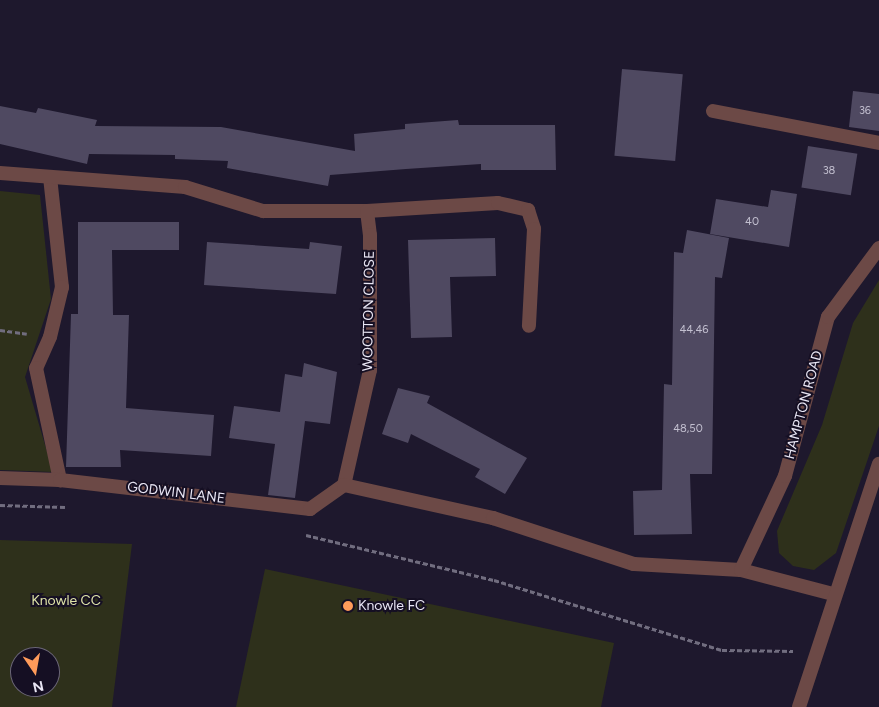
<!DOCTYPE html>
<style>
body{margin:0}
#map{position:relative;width:879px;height:707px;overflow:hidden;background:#1e182d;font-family:Figtree,sans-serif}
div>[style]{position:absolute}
.green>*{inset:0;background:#2e301b}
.building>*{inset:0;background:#4f4961;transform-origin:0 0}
.path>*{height:3px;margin-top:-1.5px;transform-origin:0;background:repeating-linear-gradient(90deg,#716d7f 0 5px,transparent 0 7.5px)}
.service>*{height:14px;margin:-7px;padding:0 7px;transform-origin:7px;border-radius:7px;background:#6c4946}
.minor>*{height:14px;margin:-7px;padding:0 7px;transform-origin:7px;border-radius:7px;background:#6c4946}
.tertiary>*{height:14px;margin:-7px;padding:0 7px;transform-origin:7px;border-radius:7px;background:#6c4946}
.dots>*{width:14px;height:14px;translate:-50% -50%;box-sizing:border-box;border:2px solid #150f23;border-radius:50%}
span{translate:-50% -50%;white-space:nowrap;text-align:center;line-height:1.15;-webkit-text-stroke:4px #150f23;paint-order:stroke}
.number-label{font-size:11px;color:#c2bfcf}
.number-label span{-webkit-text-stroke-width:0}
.street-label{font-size:14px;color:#e9e6f4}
.park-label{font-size:14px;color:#dfe4a8}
.poi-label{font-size:14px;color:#e9e6f4}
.left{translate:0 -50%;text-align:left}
.north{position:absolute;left:10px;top:647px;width:50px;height:50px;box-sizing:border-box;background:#150f23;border:1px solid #6a6577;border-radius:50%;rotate:168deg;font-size:14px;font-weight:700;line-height:20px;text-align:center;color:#e9e6f4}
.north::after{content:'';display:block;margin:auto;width:18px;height:22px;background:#ff9b5a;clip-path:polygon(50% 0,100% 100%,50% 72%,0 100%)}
</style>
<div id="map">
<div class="green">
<div style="clip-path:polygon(0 191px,40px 195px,51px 299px,25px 377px,53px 472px,0 470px)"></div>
<div style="clip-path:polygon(879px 280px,879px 426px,836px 553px,814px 570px,793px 566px,779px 553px,777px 531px,822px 425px,853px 323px)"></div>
<div style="clip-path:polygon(evenodd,0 540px,132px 544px,112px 707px,0 707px,0 540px,20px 657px,50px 657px,50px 687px,20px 687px,20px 657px)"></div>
<div style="clip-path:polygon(265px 569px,614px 643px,601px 707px,236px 707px)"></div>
</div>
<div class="building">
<div style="left:622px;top:69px;width:61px;height:87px;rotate:5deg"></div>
<div style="clip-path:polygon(853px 91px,879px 94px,879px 131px,849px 127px)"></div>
<div style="clip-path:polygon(0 106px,36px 113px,38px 108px,97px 120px,95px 126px,221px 127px,355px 151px,354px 134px,405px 129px,405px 124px,458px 120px,459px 125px,555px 125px,556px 170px,481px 170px,481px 164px,406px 169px,330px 175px,328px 186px,227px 168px,228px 161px,175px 159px,175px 155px,89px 154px,87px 164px,0 144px)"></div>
<div style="left:808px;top:146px;width:50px;height:42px;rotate:9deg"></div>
<div style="clip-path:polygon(771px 190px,797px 194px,789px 247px,710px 234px,716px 199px,768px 207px)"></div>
<div style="clip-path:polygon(78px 222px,179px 222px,179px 250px,112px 250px,113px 315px,129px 315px,126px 408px,214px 415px,211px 456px,120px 450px,121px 467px,66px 467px,71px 314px,78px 314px)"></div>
<div style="clip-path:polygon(687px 230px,729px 238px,722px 278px,715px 277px,712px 474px,690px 474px,692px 534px,634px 535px,633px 491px,662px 490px,664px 384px,672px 385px,674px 252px,683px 253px)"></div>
<div style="clip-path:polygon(495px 238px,496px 276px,450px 277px,452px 337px,411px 338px,408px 240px)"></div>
<div style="clip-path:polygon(207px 242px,309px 249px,310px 242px,342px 246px,336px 294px,204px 285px)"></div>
<div style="clip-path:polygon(304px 363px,337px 372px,330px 424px,305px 421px,295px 498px,268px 495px,275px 444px,229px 438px,234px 406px,280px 412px,285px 374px,302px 377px)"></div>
<div style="clip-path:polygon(398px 388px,430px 396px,427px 403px,527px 458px,505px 494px,475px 477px,480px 469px,411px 434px,408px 443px,382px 434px)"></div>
</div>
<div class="path">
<div style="left:0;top:330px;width:27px;rotate:8deg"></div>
<div style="left:0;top:505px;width:65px;rotate:1.8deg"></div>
<div style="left:306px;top:535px;width:193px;rotate:13.5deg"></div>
<div style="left:494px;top:580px;width:239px;rotate:17.1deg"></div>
<div style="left:722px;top:650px;width:71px;rotate:0.8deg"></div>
</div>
<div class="service">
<div style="left:713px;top:111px;width:169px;rotate:10.9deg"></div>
<div style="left:50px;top:177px;width:111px;rotate:83.8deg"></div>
<div style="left:62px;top:287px;width:51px;rotate:103.5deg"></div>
<div style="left:50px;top:337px;width:34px;rotate:114deg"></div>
<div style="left:36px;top:368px;width:115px;rotate:77.9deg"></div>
<div style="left:367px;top:211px;width:131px;rotate:-3.5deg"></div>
<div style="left:498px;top:203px;width:31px;rotate:13deg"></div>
<div style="left:528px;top:210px;width:20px;rotate:72deg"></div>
<div style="left:534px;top:229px;width:97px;rotate:93deg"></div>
</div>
<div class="minor">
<div style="left:0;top:173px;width:186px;rotate:4.3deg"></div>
<div style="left:185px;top:187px;width:82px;rotate:17.1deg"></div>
<div style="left:263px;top:211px;width:104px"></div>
<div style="left:367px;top:211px;width:24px;rotate:83deg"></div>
<div style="left:370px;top:235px;width:135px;rotate:90deg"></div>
<div style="left:370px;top:370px;width:118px;rotate:102.7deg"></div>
<div style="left:0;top:478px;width:60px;rotate:1.9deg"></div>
<div style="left:60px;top:480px;width:252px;rotate:6.6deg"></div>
<div style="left:310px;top:509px;width:42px;rotate:-35.2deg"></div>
<div style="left:344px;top:485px;width:153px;rotate:12.5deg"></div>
<div style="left:493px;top:518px;width:148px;rotate:18.1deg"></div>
<div style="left:634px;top:564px;width:107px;rotate:3.2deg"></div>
<div style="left:741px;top:570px;width:95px;rotate:14.6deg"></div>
<div style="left:741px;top:570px;width:104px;rotate:-64.9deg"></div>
<div style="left:785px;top:476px;width:165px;rotate:-74.9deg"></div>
<div style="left:828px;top:317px;width:86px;rotate:-53.5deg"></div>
</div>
<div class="tertiary">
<div style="left:799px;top:707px;width:256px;rotate:-71.8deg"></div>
</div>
<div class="dots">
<div style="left:348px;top:606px;background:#ff9b5a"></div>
</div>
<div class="number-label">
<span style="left:865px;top:111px">36</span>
<span style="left:829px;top:171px">38</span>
<span style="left:752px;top:222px">40</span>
<span style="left:694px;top:330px">44,46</span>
<span style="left:688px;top:429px">48,50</span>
</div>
<div class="street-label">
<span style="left:369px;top:311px;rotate:-89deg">WOOTTON CLOSE</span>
<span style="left:804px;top:405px;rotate:-75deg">HAMPTON ROAD</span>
<span style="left:176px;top:493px;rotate:7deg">GODWIN LANE</span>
</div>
<div class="park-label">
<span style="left:66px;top:601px">Knowle CC</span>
</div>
<div class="poi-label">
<span class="left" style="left:358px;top:606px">Knowle FC</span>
</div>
<div class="north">N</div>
</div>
